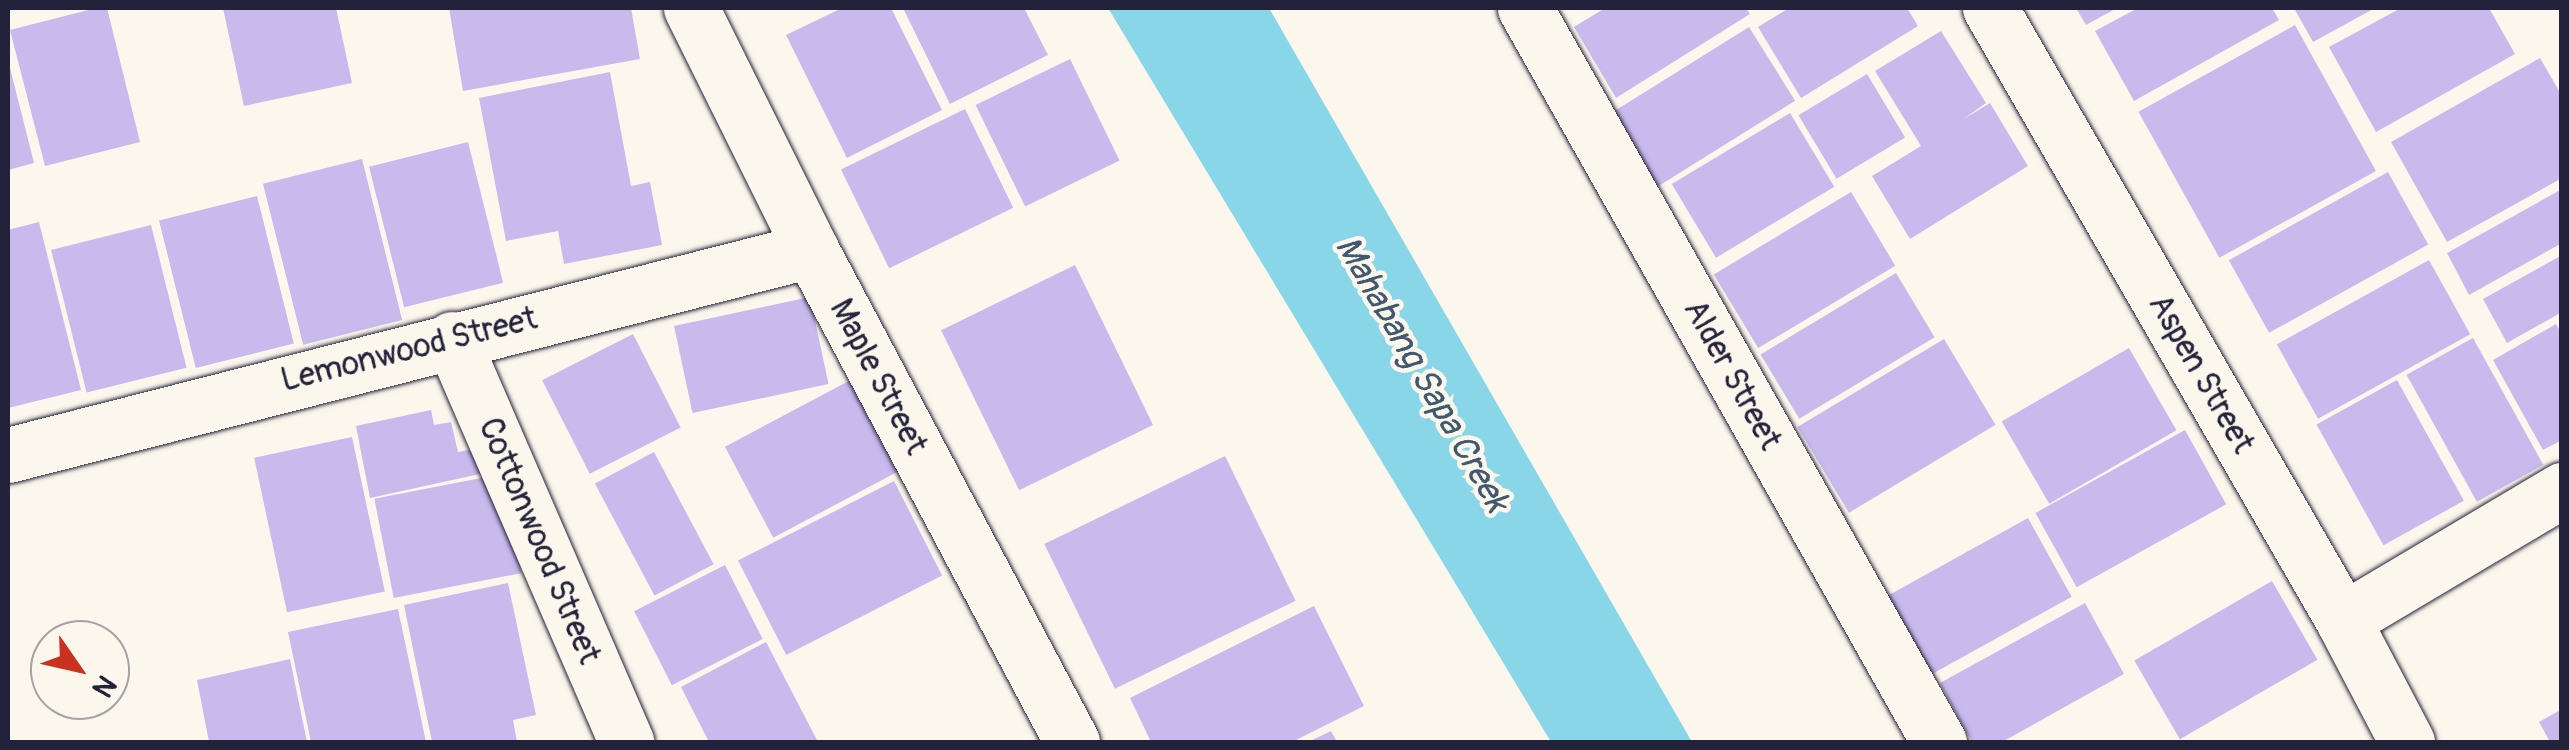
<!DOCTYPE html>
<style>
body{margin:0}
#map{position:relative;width:2569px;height:750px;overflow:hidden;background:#fbf7ec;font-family:Pangolin,sans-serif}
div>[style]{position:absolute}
.water>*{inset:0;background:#89d6e8}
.building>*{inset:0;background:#c8baec;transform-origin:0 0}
.roads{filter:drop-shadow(0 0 2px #22223b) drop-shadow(0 0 2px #22223b)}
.minor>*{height:55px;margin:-27.5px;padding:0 27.5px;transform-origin:27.5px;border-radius:27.5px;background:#fbf7ec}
span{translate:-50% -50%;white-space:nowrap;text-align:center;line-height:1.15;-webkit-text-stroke:9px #fbf7ec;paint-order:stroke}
.street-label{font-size:32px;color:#22223b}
.water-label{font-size:35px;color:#41586f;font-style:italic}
.frame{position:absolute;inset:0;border:10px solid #22223b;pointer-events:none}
.north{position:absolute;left:30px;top:620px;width:100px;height:100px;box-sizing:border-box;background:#fbf7ec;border:2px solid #a4a2a5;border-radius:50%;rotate:124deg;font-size:28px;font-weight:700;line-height:40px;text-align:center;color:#22223b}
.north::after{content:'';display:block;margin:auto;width:35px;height:45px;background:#c8321e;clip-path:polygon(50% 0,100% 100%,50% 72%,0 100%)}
</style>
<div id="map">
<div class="water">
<div style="clip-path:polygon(1108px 8px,1269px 8px,1692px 742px,1551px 742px)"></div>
</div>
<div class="building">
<div style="clip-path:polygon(96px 8px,107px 8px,140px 142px,45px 166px,10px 30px)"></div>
<div style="clip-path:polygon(223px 8px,336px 8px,352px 83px,244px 106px)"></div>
<div style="clip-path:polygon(449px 8px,631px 8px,640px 59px,463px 91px)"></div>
<div style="clip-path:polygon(842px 8px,891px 8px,942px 110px,847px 158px,786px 35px)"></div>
<div style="clip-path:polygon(903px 8px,1024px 8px,1048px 55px,950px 104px)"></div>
<div style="clip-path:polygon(1605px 8px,1746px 8px,1750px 14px,1616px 98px,1574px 27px)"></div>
<div style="clip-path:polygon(1789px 8px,1907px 8px,1918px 26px,1801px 98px,1758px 27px)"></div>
<div style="clip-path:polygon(2076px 8px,2117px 8px,2086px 25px)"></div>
<div style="clip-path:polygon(2138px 8px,2272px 8px,2279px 20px,2134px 101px,2095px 31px)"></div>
<div style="clip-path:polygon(2294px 8px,2375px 8px,2313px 42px)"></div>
<div style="clip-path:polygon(2401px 8px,2489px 8px,2515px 54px,2376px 132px,2329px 47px)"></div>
<div style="left:2295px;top:25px;width:167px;height:179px;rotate:61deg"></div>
<div style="left:1749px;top:27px;width:87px;height:169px;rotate:58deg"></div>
<div style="clip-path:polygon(1941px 31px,1986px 103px,1962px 120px,1990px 103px,2028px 166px,1910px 239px,1872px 176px,1921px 146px,1875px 71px)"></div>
<div style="clip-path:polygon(2540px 58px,2562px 96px,2562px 178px,2447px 242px,2391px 142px)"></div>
<div style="left:1070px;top:59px;width:113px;height:105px;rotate:64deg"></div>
<div style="clip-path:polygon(8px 60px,34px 163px,8px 170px)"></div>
<div style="clip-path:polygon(610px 72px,631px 186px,650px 182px,662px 245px,564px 264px,558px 231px,506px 241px,479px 98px)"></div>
<div style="left:1867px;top:74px;width:74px;height:80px;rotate:59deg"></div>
<div style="left:965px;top:109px;width:110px;height:138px;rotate:64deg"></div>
<div style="left:1790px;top:113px;width:86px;height:138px;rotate:59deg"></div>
<div style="left:468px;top:142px;width:145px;height:102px;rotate:76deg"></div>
<div style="left:362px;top:159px;width:166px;height:102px;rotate:76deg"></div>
<div style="left:2388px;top:172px;width:83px;height:182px;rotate:61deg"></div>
<div style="clip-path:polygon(2562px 189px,2562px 243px,2469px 295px,2447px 253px)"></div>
<div style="left:1851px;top:192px;width:86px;height:160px;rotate:59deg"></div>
<div style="left:257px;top:196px;width:152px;height:101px;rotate:76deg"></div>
<div style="clip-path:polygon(39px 222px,81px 390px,8px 408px,8px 230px)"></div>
<div style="left:151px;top:225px;width:147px;height:103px;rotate:76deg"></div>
<div style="clip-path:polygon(2562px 255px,2562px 312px,2507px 343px,2483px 299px)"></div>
<div style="left:2429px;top:260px;width:85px;height:174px;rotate:61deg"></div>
<div style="left:1075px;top:265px;width:178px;height:149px;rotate:64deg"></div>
<div style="left:1896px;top:273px;width:75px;height:158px;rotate:59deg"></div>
<div style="left:810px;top:297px;width:89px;height:139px;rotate:78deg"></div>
<div style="clip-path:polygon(2556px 324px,2562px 334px,2562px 440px,2543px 450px,2493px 360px)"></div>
<div style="left:633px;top:334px;width:105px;height:102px;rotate:63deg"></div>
<div style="left:2473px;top:338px;width:145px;height:76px;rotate:61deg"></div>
<div style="left:1944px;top:339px;width:100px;height:171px;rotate:59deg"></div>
<div style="left:2129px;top:348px;width:95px;height:147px;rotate:60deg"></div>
<div style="left:860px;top:375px;width:103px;height:153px;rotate:62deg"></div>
<div style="left:2397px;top:380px;width:138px;height:92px;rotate:61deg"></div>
<div style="clip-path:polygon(431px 410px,434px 425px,451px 422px,458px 452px,484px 447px,489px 472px,370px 498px,356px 426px)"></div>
<div style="left:2185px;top:430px;width:85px;height:171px;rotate:61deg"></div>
<div style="left:352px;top:437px;width:158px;height:100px;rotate:78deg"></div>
<div style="left:654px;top:452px;width:127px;height:67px;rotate:62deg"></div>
<div style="left:1225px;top:456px;width:161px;height:201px;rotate:64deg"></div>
<div style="left:502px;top:474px;width:101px;height:130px;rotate:79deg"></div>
<div style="left:894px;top:481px;width:106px;height:175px;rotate:63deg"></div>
<div style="left:2028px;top:518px;width:90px;height:162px;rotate:61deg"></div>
<div style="left:725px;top:565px;width:83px;height:102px;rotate:63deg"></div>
<div style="left:2272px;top:581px;width:91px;height:159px;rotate:60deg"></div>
<div style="clip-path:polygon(508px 583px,536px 715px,513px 720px,517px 742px,432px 742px,404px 605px)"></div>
<div style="clip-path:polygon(2085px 603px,2124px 674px,2002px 742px,1972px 742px,1940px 683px)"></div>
<div style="clip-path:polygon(1314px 606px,1364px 706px,1292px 742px,1151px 742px,1130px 698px)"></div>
<div style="clip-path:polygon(398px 609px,426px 742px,311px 742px,288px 632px)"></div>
<div style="clip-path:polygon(766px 642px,818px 742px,709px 742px,681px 687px)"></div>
<div style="clip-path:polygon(290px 659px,307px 742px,209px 742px,197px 680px)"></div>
<div style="clip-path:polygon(2562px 709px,2562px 742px,2550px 742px,2539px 722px)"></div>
<div style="clip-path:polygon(1331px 731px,1337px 742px,1308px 742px)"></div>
</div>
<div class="roads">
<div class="minor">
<div style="left:691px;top:8px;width:270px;rotate:63.6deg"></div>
<div style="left:811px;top:250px;width:557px;rotate:62.05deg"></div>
<div style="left:1525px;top:8px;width:843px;rotate:60.58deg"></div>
<div style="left:1990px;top:8px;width:707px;rotate:60.02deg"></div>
<div style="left:2343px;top:620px;width:138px;rotate:62.3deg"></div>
<div style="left:452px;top:339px;width:439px;rotate:66.6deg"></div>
<div style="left:8px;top:455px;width:829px;rotate:-14.32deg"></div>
<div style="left:2343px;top:620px;width:255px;rotate:-30.7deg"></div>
</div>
</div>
<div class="street-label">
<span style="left:409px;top:350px;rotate:-14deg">Lemonwood Street</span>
<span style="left:2201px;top:374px;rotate:60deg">Aspen Street</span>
<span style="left:1732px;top:375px;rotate:61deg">Alder Street</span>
<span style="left:878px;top:377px;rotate:62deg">Maple Street</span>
<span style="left:539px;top:541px;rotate:67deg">Cottonwood Street</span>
</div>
<div class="water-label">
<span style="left:1422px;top:374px;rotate:60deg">Mahabang Sapa Creek</span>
</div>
<div class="frame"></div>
<div class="north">N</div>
</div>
